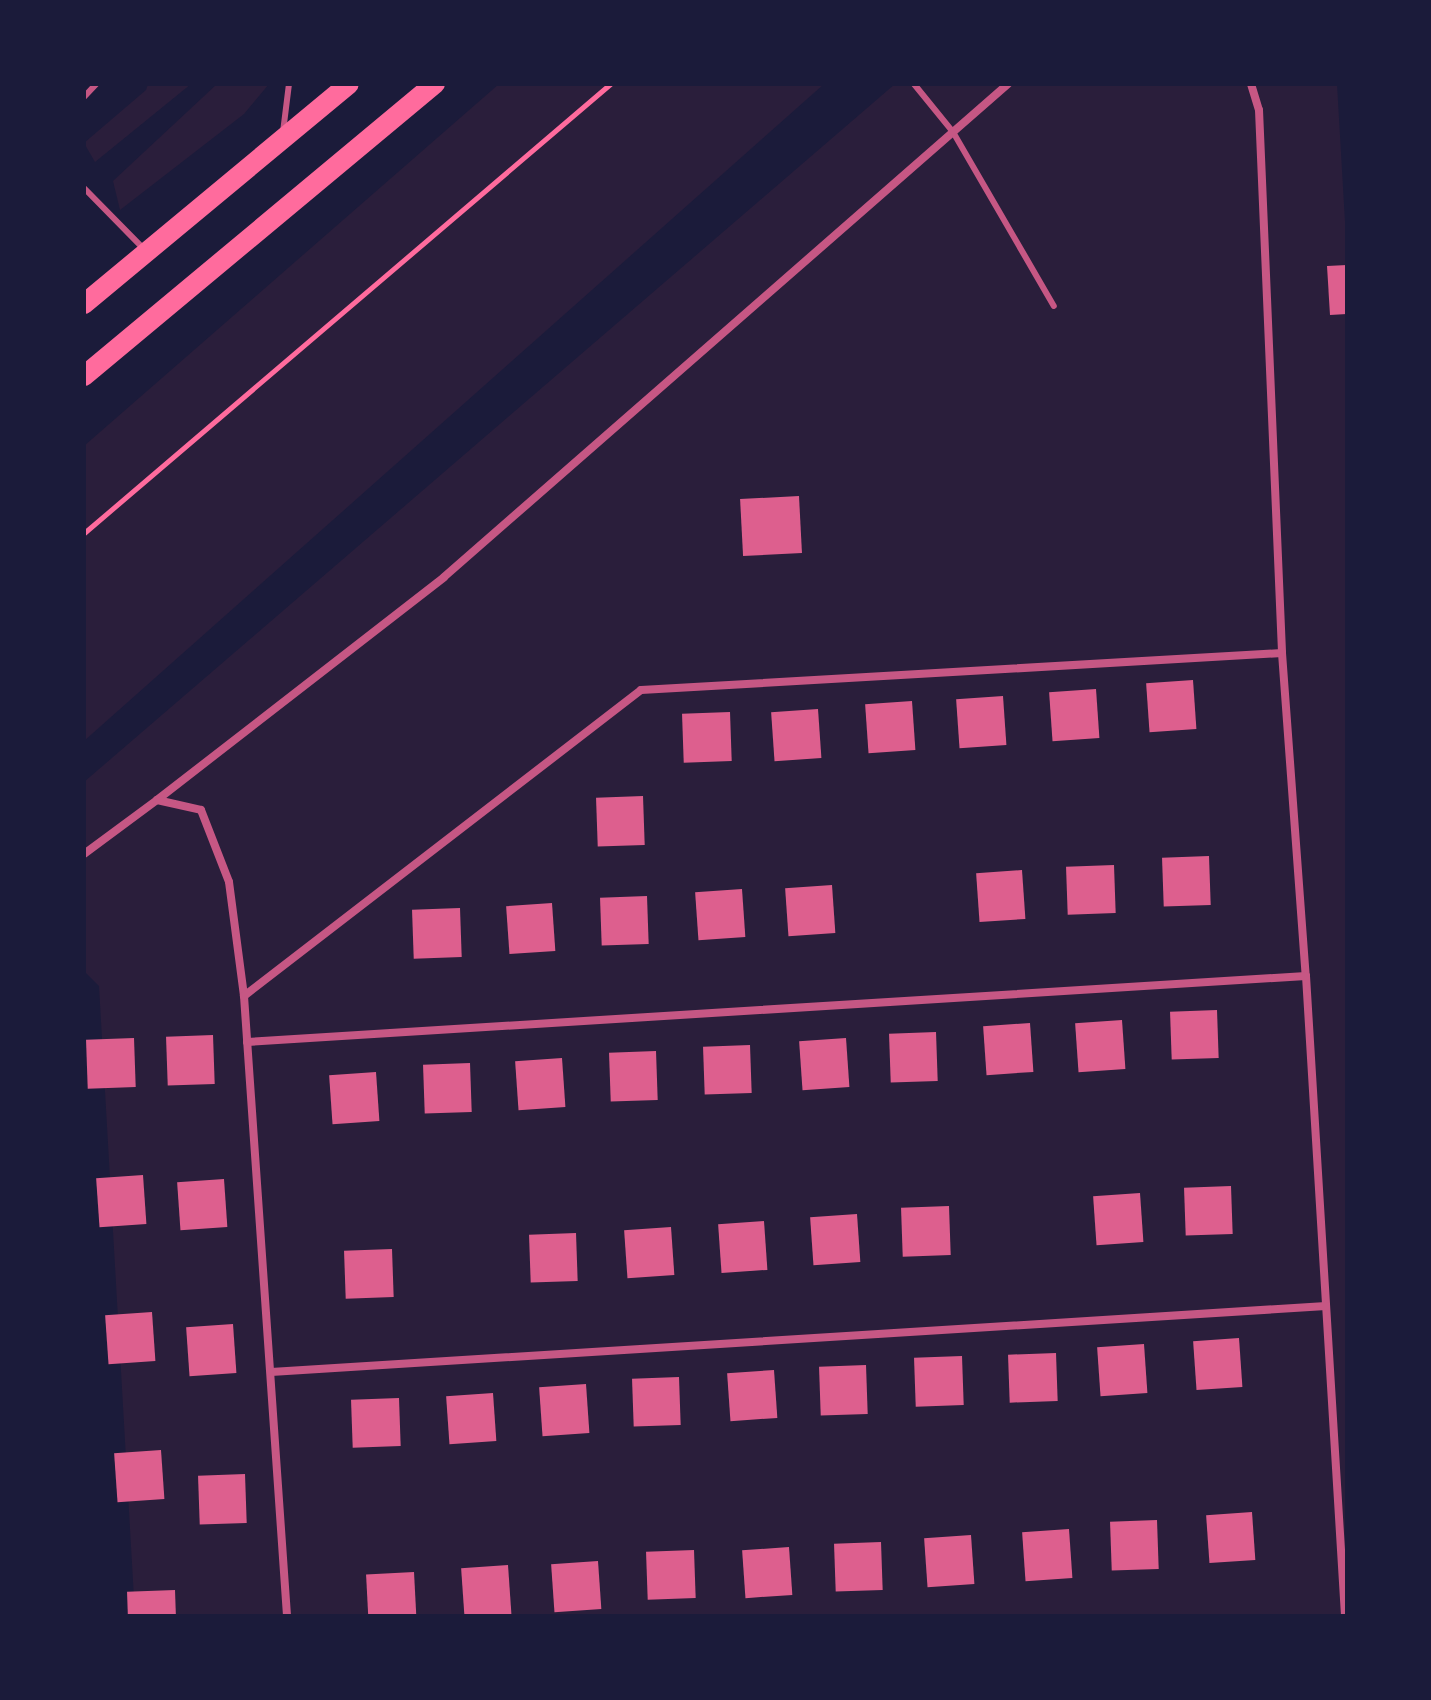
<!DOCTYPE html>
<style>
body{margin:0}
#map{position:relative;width:1431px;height:1700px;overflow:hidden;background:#1b1b3a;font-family:"Work Sans",sans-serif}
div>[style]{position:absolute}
.green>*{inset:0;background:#2a1e3b}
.building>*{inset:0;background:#dd5f8e;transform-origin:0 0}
.path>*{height:5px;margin:-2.5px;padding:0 2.5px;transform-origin:2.5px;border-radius:2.5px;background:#ff6b9d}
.service>*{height:6px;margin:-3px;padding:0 3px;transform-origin:3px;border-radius:3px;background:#c65784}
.minor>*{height:8px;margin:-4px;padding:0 4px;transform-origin:4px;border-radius:4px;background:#c65784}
.primary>*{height:20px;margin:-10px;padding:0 10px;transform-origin:10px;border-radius:10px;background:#ff6b9d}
span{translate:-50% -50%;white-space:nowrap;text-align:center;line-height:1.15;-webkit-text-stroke:8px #1b1b3a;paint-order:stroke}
.frame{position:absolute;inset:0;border:86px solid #1b1b3a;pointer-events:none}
</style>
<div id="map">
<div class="green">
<div style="clip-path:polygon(148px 84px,191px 84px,95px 162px,84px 143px,146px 90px)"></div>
<div style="clip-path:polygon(217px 84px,269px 84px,244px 114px,120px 210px,113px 181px)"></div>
<div style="clip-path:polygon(499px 84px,824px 84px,84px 741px,84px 446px)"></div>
<div style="clip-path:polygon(895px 84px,1337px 84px,1347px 256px,1347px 1616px,135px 1616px,99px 986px,84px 971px,84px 782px)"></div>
</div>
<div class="building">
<div style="clip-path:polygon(1347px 265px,1347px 314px,1330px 315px,1327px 266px)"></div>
<div style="left:799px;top:496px;width:57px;height:59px;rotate:87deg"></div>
<div style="left:1193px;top:680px;width:49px;height:47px;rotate:86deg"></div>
<div style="left:1096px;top:689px;width:49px;height:47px;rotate:86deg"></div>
<div style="left:1003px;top:696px;width:49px;height:47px;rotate:86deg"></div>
<div style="left:912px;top:701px;width:49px;height:47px;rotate:86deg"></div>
<div style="left:818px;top:709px;width:49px;height:47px;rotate:86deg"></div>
<div style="left:730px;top:712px;width:49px;height:48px;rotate:88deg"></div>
<div style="left:643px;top:796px;width:49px;height:47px;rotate:88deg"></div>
<div style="left:1209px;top:856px;width:49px;height:47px;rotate:88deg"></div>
<div style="left:1114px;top:865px;width:48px;height:48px;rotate:88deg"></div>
<div style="left:1022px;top:870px;width:49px;height:46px;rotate:86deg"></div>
<div style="left:832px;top:885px;width:48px;height:47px;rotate:86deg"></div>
<div style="left:742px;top:889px;width:48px;height:47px;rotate:86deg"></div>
<div style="left:647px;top:896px;width:48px;height:47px;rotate:88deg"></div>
<div style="left:552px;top:903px;width:48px;height:46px;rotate:86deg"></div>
<div style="left:460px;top:908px;width:49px;height:48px;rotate:88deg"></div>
<div style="left:1217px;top:1010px;width:48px;height:47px;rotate:88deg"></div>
<div style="left:1122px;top:1020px;width:49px;height:47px;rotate:86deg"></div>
<div style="left:1030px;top:1023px;width:49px;height:47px;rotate:86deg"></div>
<div style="left:936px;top:1032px;width:49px;height:47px;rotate:88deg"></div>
<div style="left:213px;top:1035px;width:49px;height:47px;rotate:88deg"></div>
<div style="left:134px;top:1038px;width:49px;height:48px;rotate:88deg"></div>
<div style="left:846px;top:1038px;width:49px;height:47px;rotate:86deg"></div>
<div style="left:750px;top:1045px;width:48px;height:47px;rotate:88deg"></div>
<div style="left:656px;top:1051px;width:49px;height:47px;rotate:88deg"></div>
<div style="left:562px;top:1058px;width:49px;height:47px;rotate:86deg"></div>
<div style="left:470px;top:1063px;width:49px;height:47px;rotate:88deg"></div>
<div style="left:376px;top:1072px;width:49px;height:47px;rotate:86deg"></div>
<div style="left:143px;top:1175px;width:49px;height:47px;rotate:86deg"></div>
<div style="left:224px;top:1179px;width:48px;height:47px;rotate:86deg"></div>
<div style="left:1231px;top:1186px;width:48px;height:47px;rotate:88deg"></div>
<div style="left:1140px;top:1193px;width:49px;height:47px;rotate:86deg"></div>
<div style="left:949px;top:1206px;width:49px;height:48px;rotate:88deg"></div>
<div style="left:857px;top:1214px;width:48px;height:47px;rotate:86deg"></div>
<div style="left:764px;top:1221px;width:49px;height:46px;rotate:86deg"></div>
<div style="left:671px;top:1227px;width:48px;height:47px;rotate:86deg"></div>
<div style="left:576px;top:1233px;width:48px;height:47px;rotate:88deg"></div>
<div style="left:392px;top:1249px;width:48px;height:48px;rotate:88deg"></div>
<div style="left:152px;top:1312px;width:49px;height:47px;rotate:86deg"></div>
<div style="left:233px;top:1324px;width:49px;height:47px;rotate:86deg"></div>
<div style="left:1239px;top:1338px;width:49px;height:46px;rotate:86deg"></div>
<div style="left:1144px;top:1344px;width:49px;height:47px;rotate:86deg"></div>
<div style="left:1056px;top:1353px;width:48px;height:48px;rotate:88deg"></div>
<div style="left:962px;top:1356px;width:49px;height:48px;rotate:88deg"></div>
<div style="left:866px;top:1365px;width:49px;height:47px;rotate:88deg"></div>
<div style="left:774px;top:1370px;width:48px;height:47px;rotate:86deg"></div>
<div style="left:679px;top:1377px;width:48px;height:47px;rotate:88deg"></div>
<div style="left:586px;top:1384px;width:49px;height:47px;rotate:86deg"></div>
<div style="left:493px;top:1393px;width:48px;height:47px;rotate:86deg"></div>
<div style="left:399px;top:1398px;width:48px;height:48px;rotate:88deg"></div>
<div style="left:161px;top:1450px;width:49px;height:47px;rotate:86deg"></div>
<div style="left:245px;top:1474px;width:49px;height:47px;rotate:88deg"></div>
<div style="left:1252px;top:1512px;width:48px;height:46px;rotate:86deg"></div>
<div style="left:1157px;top:1520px;width:49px;height:47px;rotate:88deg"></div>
<div style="left:1069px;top:1529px;width:49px;height:47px;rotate:86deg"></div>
<div style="left:971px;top:1535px;width:49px;height:47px;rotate:86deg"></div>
<div style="left:881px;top:1542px;width:48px;height:47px;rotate:88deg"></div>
<div style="left:789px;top:1547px;width:48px;height:47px;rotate:86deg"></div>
<div style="left:694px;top:1550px;width:48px;height:48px;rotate:88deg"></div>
<div style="left:598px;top:1561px;width:48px;height:47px;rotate:86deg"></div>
<div style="left:508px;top:1565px;width:49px;height:47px;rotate:86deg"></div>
<div style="left:414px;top:1572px;width:44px;height:48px;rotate:87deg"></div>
<div style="left:175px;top:1590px;width:26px;height:48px;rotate:88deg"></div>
</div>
<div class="path">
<div style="left:84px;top:533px;width:692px;rotate:-40.48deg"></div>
</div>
<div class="service">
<div style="left:914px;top:84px;width:62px;rotate:50.9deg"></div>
<div style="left:953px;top:132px;width:201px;rotate:59.9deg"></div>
<div style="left:84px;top:97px;width:18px;rotate:-47deg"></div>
<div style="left:283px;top:132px;width:48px;rotate:-82.9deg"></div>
<div style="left:84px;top:188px;width:86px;rotate:45.5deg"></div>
</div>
<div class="minor">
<div style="left:1251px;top:84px;width:27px;rotate:73deg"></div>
<div style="left:1259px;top:110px;width:543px;rotate:87.57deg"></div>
<div style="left:1282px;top:653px;width:324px;rotate:85.8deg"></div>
<div style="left:1306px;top:976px;width:641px;rotate:86.51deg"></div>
<div style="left:157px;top:800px;width:363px;rotate:-37.8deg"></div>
<div style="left:444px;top:577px;width:749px;rotate:-41.16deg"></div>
<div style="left:84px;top:854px;width:91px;rotate:-36.5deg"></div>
<div style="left:157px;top:800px;width:45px;rotate:12.8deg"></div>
<div style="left:201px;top:810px;width:77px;rotate:68.7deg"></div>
<div style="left:229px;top:882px;width:115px;rotate:82.5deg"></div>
<div style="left:244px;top:996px;width:621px;rotate:86.03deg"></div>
<div style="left:244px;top:996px;width:501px;rotate:-37.62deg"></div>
<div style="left:641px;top:690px;width:642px;rotate:-3.3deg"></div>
<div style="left:247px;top:1042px;width:1061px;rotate:-3.57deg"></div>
<div style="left:271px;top:1372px;width:1057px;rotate:-3.58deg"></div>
</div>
<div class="primary">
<div style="left:84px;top:304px;width:344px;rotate:-39.7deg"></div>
<div style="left:84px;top:376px;width:457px;rotate:-39.8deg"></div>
</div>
<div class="frame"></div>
</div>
